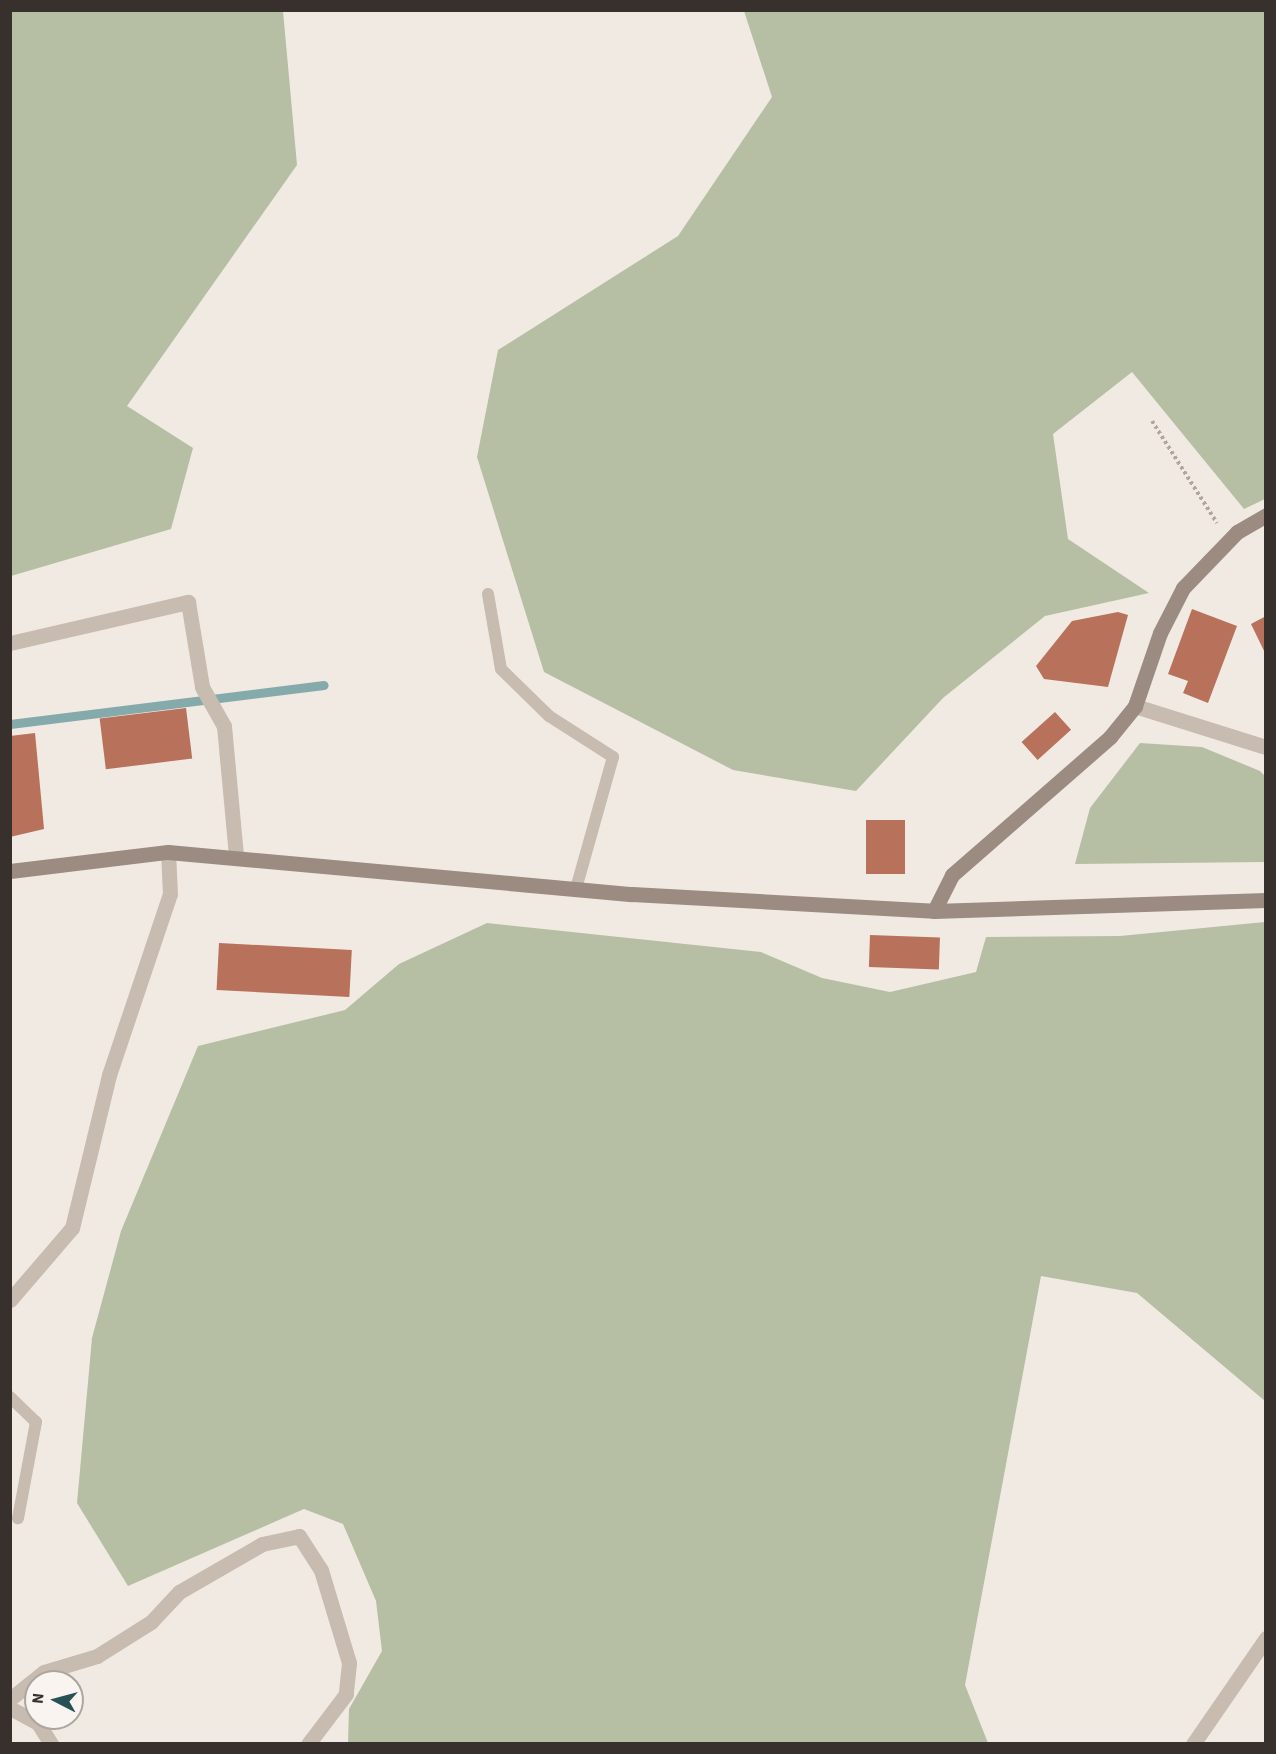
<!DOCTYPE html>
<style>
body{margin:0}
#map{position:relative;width:1276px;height:1754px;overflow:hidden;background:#f1eae3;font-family:"Source Sans 3",sans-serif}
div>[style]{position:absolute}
.green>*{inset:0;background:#b6bfa4}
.stream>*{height:9px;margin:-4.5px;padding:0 4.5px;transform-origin:4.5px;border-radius:4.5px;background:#85aaab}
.building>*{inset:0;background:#b8715a;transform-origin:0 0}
.path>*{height:4px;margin-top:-2px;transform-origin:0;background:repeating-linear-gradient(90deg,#b4a59a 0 3px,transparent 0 6px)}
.lane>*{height:12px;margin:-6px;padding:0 6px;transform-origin:6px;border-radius:6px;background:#c8bbaf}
.street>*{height:15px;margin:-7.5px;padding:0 7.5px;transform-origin:7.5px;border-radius:7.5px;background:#c8bbaf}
.secondary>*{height:15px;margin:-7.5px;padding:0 7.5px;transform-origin:7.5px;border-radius:7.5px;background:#9c8b81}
span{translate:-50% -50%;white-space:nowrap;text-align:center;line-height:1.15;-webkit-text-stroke:5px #f9f4ef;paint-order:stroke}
.frame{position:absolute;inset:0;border:12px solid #38302c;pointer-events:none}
.north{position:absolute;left:24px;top:1670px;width:60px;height:60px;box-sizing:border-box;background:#f9f4ef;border:2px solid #aca6a1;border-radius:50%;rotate:276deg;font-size:16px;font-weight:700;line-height:24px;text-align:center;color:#38302c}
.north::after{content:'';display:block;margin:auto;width:21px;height:27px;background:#265255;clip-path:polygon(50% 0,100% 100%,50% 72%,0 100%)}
</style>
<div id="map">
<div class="green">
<div style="clip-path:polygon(11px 10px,283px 11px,297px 165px,127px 406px,193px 448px,171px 529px,11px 576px)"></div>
<div style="clip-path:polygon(744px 11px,1265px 11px,1265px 499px,1244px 509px,1132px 372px,1053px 434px,1068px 539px,1149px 593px,1045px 616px,943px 698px,856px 791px,733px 770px,544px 672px,477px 457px,498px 350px,678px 236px,772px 97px)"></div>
<div style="clip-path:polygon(1140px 743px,1202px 747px,1260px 771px,1265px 776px,1265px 862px,1075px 864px,1090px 808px)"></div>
<div style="clip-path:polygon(1265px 922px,1265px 1401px,1137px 1293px,1041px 1276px,965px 1685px,988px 1743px,348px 1743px,349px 1709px,382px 1651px,376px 1601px,343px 1524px,304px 1509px,128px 1586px,77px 1503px,92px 1338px,121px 1231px,198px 1046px,345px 1010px,399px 964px,487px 923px,761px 952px,822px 978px,890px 992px,976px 972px,986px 937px,1120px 936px)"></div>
</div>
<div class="stream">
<div style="left:10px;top:724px;width:316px;rotate:-7.1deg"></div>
</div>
<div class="building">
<div style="clip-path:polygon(1192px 609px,1237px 626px,1208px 703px,1183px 693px,1188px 681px,1168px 674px)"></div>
<div style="clip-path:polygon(1118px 612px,1128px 615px,1108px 687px,1044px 679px,1036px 666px,1072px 621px)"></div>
<div style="clip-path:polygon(1266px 616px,1266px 655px,1251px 624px)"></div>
<div style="left:186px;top:708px;width:51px;height:87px;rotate:83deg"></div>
<div style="left:1055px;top:712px;width:24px;height:45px;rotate:48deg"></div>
<div style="clip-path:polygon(35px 733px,44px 829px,10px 837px,10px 736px)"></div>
<div style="left:866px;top:820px;width:39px;height:54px"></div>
<div style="left:870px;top:935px;width:70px;height:32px;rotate:2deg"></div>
<div style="left:219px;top:943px;width:133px;height:47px;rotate:3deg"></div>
</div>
<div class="path">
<div style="left:1152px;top:421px;width:121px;rotate:57.5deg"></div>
</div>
<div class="lane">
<div style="left:488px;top:594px;width:76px;rotate:80.2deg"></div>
<div style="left:501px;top:669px;width:67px;rotate:44.4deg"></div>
<div style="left:549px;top:716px;width:76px;rotate:32.6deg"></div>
<div style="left:613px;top:757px;width:137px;rotate:105.7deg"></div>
<div style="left:10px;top:1397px;width:36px;rotate:44deg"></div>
<div style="left:36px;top:1422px;width:98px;rotate:100.6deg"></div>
</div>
<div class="street">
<div style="left:10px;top:643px;width:183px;rotate:-13deg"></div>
<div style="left:188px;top:602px;width:86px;rotate:80.6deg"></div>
<div style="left:202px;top:687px;width:45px;rotate:60.6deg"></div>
<div style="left:224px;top:726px;width:130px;rotate:84.7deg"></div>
<div style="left:1135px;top:706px;width:137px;rotate:17.4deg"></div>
<div style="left:10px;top:1300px;width:95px;rotate:-49.3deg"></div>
<div style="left:72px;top:1228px;width:157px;rotate:-76.4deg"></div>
<div style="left:109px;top:1075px;width:191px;rotate:-71.4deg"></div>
<div style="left:170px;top:894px;width:42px;rotate:-92.7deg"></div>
<div style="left:10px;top:1699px;width:43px;rotate:-38.5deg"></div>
<div style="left:44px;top:1672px;width:55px;rotate:-16.8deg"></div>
<div style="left:97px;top:1656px;width:64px;rotate:-32.2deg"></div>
<div style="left:151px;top:1622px;width:41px;rotate:-47deg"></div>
<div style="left:179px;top:1592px;width:96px;rotate:-30deg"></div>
<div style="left:262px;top:1544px;width:38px;rotate:-12deg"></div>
<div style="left:299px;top:1536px;width:40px;rotate:57.1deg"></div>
<div style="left:321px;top:1570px;width:97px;rotate:73.2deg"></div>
<div style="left:349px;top:1663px;width:31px;rotate:96deg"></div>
<div style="left:346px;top:1694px;width:63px;rotate:127.2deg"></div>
<div style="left:10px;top:1708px;width:32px;rotate:28deg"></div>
<div style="left:38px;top:1723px;width:25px;rotate:58deg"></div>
<div style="left:1193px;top:1744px;width:129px;rotate:-55.4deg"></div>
</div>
<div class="secondary">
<div style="left:10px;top:871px;width:159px;rotate:-6.9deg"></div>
<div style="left:168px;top:852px;width:466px;rotate:5.2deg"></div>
<div style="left:632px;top:894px;width:302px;rotate:3.2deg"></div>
<div style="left:934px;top:911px;width:332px;rotate:-1.9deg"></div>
<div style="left:934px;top:911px;width:40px;rotate:-63.4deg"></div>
<div style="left:952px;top:875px;width:210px;rotate:-41.1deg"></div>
<div style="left:1110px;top:737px;width:40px;rotate:-51deg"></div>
<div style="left:1135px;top:706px;width:77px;rotate:-71.1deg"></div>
<div style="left:1160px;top:633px;width:51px;rotate:-62.9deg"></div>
<div style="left:1183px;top:588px;width:78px;rotate:-46deg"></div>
<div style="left:1237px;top:532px;width:34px;rotate:-30deg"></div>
</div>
<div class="frame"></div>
<div class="north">N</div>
</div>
